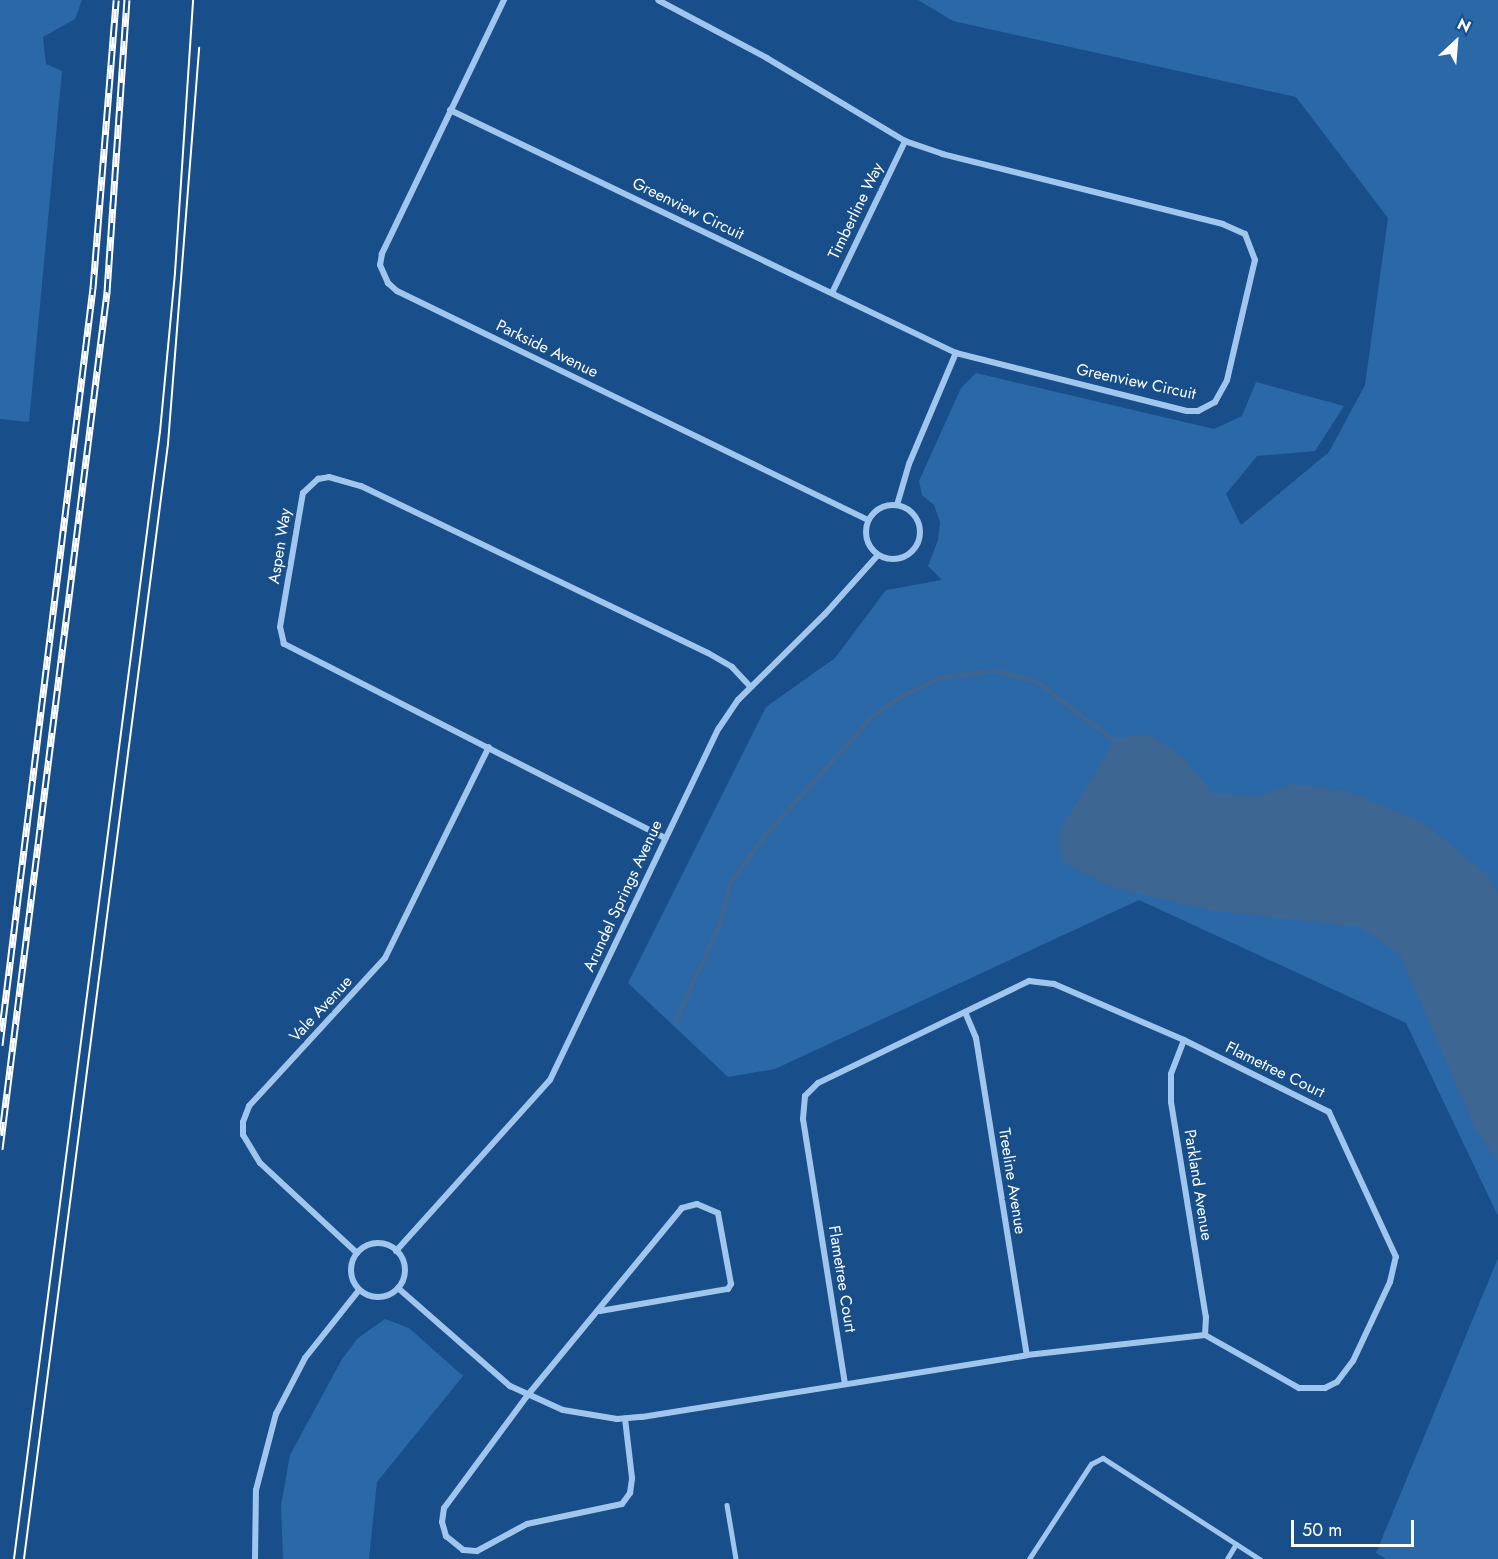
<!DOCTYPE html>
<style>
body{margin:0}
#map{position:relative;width:1498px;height:1559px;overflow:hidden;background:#184e89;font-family:Jost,sans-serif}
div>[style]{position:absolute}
.green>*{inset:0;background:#2a68a8}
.water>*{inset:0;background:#3e6692}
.stream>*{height:5px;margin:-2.5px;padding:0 2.5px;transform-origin:2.5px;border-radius:2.5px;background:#3e6692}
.service>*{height:4.5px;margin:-2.25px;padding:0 2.25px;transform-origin:2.25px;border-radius:2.25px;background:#a1c6ee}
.minor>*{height:6px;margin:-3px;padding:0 3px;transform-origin:3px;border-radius:3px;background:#a1c6ee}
.minor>.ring{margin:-3px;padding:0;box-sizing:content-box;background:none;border:6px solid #a1c6ee;border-radius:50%}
.tram>*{height:1.5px;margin:-0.75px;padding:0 0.75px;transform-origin:0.75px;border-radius:0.75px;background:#fff}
.rail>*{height:7px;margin-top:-3.5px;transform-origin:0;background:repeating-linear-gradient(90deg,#184e89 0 14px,#fff 0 28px);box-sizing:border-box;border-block:2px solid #fff}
span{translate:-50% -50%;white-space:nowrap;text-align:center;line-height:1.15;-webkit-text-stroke:4.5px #184e89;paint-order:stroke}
.street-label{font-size:16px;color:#fff}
.north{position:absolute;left:1426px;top:12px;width:60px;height:60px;-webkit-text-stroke:4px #184e89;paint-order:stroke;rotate:26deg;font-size:16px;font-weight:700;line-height:24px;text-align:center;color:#fff}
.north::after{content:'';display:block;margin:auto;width:21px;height:27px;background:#fff;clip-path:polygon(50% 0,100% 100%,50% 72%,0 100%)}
.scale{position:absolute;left:1291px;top:1520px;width:123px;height:27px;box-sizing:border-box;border:3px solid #fff;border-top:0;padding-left:8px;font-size:18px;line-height:21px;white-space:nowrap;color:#fff;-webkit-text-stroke:4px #184e89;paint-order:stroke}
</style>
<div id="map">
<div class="green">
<div style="clip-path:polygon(0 0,82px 0,75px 19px,43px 37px,46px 64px,62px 71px,29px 422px,0 419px)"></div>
<div style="clip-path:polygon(918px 0,1498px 0,1498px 1216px,1406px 1023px,1139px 900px,775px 1069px,728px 1077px,628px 983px,766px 707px,835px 658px,886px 590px,942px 580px,928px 566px,938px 540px,940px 522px,934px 505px,922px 495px,919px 481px,961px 388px,976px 373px,1214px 429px,1242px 416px,1256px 382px,1344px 406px,1315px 451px,1257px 456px,1226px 494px,1241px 525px,1329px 452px,1365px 385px,1388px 218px,1296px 97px,953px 21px)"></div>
<div style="clip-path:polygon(1498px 1258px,1498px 1559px,1386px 1559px,1376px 1553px)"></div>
<div style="clip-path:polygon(385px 1319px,409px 1328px,463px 1376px,377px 1482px,369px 1559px,283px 1559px,281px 1505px,290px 1455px,342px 1359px,358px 1338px)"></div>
</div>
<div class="water">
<div style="clip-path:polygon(1149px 734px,1181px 756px,1213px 793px,1260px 796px,1292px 784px,1347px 791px,1424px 823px,1489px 876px,1498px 893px,1498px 1162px,1476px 1130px,1400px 955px,1360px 927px,1207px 910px,1111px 887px,1061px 861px,1059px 831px,1117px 738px)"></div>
</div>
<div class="stream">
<div style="left:675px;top:1020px;width:107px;rotate:-65.1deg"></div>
<div style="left:720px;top:923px;width:40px;rotate:-77deg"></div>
<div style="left:729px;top:884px;width:59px;rotate:-53.9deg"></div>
<div style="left:764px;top:836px;width:161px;rotate:-48deg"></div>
<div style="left:872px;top:716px;width:35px;rotate:-35deg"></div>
<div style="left:901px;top:696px;width:41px;rotate:-25.9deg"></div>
<div style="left:938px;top:678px;width:57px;rotate:-8.1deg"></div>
<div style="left:994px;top:670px;width:43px;rotate:14.7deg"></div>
<div style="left:1036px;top:681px;width:106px;rotate:37.3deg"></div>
</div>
<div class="service">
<div style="left:727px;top:1505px;width:55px;rotate:80.5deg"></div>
<div style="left:1029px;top:1559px;width:113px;rotate:-56.9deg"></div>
<div style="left:1091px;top:1464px;width:13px;rotate:-27deg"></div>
<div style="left:1103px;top:1458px;width:187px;rotate:32.8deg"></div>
<div style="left:1227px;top:1559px;width:17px;rotate:-59deg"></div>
</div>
<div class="minor">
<div style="left:504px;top:0;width:282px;rotate:115.7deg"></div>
<div style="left:382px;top:254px;width:11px;rotate:100deg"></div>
<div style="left:380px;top:265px;width:20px;rotate:66deg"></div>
<div style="left:388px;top:283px;width:12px;rotate:42deg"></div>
<div style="left:397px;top:291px;width:524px;rotate:25.93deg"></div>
<div style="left:450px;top:110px;width:561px;rotate:25.65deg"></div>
<div style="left:956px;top:353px;width:238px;rotate:14.1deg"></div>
<div style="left:1187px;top:411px;width:11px"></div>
<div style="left:1198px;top:411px;width:19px;rotate:-28deg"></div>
<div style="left:1215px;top:402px;width:25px;rotate:-61deg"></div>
<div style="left:1227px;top:380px;width:123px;rotate:-76.9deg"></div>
<div style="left:1255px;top:260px;width:28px;rotate:-111deg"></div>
<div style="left:1245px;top:234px;width:24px;rotate:-156deg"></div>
<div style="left:1223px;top:224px;width:289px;rotate:-166deg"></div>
<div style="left:943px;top:154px;width:40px;rotate:-161.1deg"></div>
<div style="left:905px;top:141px;width:161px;rotate:-149deg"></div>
<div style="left:767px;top:58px;width:123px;rotate:-152deg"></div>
<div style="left:832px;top:293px;width:169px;rotate:-64.3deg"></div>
<div class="ring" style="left:866px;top:505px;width:48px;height:48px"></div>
<div style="left:897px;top:505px;width:43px;rotate:-73.7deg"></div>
<div style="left:909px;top:464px;width:121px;rotate:-67.1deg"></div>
<div style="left:665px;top:838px;width:428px;rotate:-153deg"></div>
<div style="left:284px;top:644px;width:17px;rotate:-103deg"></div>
<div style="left:280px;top:627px;width:136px;rotate:-80.3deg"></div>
<div style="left:303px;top:493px;width:21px;rotate:-43deg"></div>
<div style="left:318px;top:479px;width:11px;rotate:-10deg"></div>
<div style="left:329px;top:477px;width:33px;rotate:16deg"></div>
<div style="left:361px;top:486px;width:385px;rotate:25.7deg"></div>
<div style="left:708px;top:653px;width:28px;rotate:30deg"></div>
<div style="left:732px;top:667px;width:26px;rotate:47deg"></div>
<div style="left:965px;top:1012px;width:28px;rotate:67deg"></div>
<div style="left:976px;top:1038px;width:321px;rotate:80.9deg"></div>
<div style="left:1184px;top:1040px;width:36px;rotate:111deg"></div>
<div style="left:1171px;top:1074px;width:28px;rotate:90deg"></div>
<div style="left:1171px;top:1102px;width:218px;rotate:80.8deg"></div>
<div style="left:1206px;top:1317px;width:18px;rotate:93deg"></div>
<div class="ring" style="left:351px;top:1243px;width:48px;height:48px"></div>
<div style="left:396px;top:1251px;width:230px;rotate:-48deg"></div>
<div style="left:550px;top:1080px;width:390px;rotate:-64.4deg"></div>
<div style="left:719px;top:728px;width:34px;rotate:-56deg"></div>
<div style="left:738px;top:700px;width:122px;rotate:-44.7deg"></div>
<div style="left:825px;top:614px;width:79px;rotate:-48.1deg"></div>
<div style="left:357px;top:1253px;width:132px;rotate:-137.1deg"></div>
<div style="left:260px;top:1163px;width:33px;rotate:-121deg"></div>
<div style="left:243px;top:1135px;width:13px;rotate:-90deg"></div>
<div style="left:243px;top:1122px;width:17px;rotate:-69deg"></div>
<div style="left:249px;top:1106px;width:201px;rotate:-47.4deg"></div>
<div style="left:385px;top:958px;width:235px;rotate:-63.8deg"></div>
<div style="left:398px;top:1288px;width:149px;rotate:41.2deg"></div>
<div style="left:510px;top:1386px;width:58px;rotate:24.4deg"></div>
<div style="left:563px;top:1410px;width:55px;rotate:9.5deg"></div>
<div style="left:617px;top:1419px;width:25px;rotate:-5deg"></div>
<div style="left:642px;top:1417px;width:390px;rotate:-9.1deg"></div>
<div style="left:1027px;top:1355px;width:179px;rotate:-6.4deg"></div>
<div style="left:1205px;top:1335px;width:108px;rotate:29.4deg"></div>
<div style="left:1299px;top:1388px;width:26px"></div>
<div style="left:1325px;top:1388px;width:13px;rotate:-27deg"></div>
<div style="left:1337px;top:1382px;width:26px;rotate:-53deg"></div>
<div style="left:1353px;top:1361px;width:87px;rotate:-64.9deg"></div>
<div style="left:1390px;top:1282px;width:26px;rotate:-77deg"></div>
<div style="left:1396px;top:1257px;width:160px;rotate:-114.8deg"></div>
<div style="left:1329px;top:1112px;width:162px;rotate:-153.6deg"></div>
<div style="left:1184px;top:1040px;width:142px;rotate:-156.7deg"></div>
<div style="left:1054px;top:984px;width:25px;rotate:-173deg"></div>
<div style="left:1029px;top:981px;width:234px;rotate:154.2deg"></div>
<div style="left:818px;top:1083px;width:18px;rotate:135deg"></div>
<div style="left:805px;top:1096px;width:23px;rotate:95deg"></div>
<div style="left:803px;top:1119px;width:268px;rotate:81deg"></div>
<div style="left:600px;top:1311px;width:130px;rotate:-9.8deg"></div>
<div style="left:728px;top:1289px;width:6px;rotate:-59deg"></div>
<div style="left:731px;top:1284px;width:72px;rotate:-100.4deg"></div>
<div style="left:718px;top:1213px;width:23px;rotate:-157deg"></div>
<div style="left:697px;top:1204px;width:16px;rotate:165deg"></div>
<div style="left:682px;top:1208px;width:244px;rotate:129.5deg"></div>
<div style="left:527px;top:1396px;width:139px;rotate:126.5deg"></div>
<div style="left:444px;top:1508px;width:14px;rotate:98deg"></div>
<div style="left:442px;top:1522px;width:15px;rotate:74deg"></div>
<div style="left:446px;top:1536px;width:22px;rotate:39deg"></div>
<div style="left:463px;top:1550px;width:14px;rotate:4deg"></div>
<div style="left:477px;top:1551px;width:57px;rotate:-28.4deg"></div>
<div style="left:527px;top:1524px;width:97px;rotate:-11.9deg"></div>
<div style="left:622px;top:1504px;width:14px;rotate:-54deg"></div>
<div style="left:630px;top:1493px;width:15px;rotate:-82deg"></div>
<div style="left:632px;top:1478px;width:60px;rotate:-96.7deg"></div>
<div style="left:255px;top:1559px;width:69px;rotate:-89.2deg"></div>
<div style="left:256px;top:1490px;width:79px;rotate:-75.3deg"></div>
<div style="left:276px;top:1414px;width:63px;rotate:-62.6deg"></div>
<div style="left:305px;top:1358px;width:87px;rotate:-51.5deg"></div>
</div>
<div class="tram">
<div style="left:14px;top:1559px;width:1136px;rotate:-82.62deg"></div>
<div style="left:160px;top:432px;width:160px;rotate:-84.6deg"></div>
<div style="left:175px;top:273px;width:274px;rotate:-86.2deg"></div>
<div style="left:24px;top:1559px;width:1124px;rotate:-82.64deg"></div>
<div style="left:168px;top:444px;width:397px;rotate:-85.5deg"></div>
</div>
<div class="rail">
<div style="left:0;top:1045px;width:763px;rotate:-83deg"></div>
<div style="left:93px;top:288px;width:289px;rotate:-85.4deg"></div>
<div style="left:0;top:1149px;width:864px;rotate:-82.88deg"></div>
<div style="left:107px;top:292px;width:293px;rotate:-86.1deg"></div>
</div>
<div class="street-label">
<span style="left:688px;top:209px;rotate:26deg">Greenview Circuit</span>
<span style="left:856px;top:211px;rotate:-64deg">Timberline Way</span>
<span style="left:547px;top:349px;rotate:26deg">Parkside Avenue</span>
<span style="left:1136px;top:382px;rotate:12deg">Greenview Circuit</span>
<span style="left:280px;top:546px;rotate:-81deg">Aspen Way</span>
<span style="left:623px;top:896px;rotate:-65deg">Arundel Springs Avenue</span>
<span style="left:321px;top:1009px;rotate:-47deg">Vale Avenue</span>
<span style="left:1275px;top:1070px;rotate:26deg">Flametree Court</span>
<span style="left:1012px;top:1181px;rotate:81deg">Treeline Avenue</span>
<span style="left:1198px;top:1185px;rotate:81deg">Parkland Avenue</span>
<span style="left:842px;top:1279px;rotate:81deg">Flametree Court</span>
</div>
<div class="north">N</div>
<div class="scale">50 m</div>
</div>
